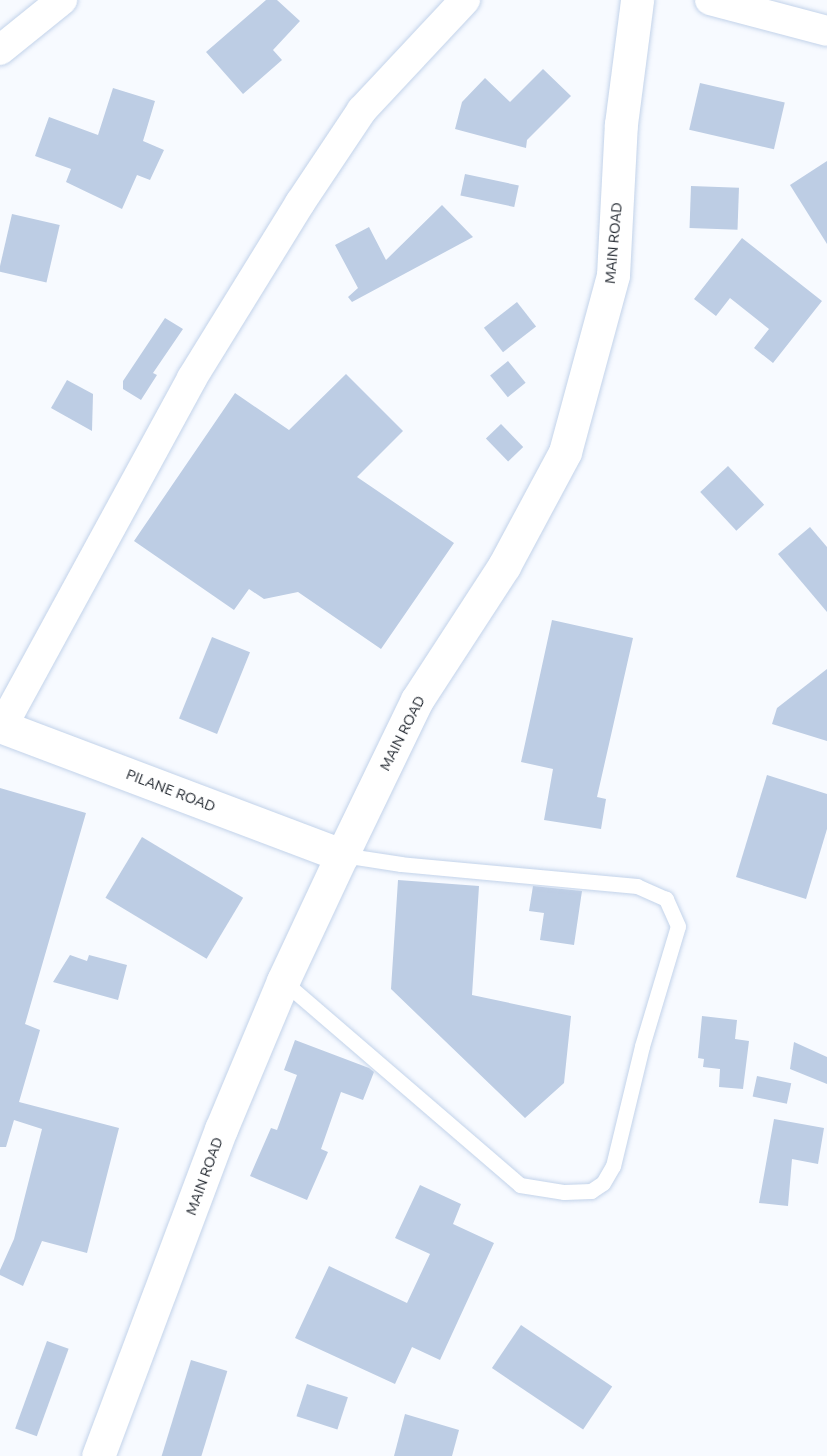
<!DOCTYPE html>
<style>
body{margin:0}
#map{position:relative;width:827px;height:1456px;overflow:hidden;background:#f7faff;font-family:Ubuntu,sans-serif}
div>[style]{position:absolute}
.building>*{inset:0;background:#bdcde4;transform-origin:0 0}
.roads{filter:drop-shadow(0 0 2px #c3d3ea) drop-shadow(0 0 2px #c3d3ea)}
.service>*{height:15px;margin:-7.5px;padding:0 7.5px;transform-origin:7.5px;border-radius:7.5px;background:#fff}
.minor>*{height:30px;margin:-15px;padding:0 15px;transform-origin:15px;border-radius:15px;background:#fff}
.tertiary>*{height:33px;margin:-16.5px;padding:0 16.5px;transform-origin:16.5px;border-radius:16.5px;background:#fff}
.secondary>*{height:33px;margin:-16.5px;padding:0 16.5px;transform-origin:16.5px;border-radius:16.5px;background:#fff}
span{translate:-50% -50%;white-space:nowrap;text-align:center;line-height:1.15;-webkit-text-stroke:4.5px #fff;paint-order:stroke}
.street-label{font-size:15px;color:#1c222a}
</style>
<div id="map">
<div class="building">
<div style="clip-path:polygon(266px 0,277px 0,300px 21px,273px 50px,282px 60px,243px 94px,206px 52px)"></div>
<div style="clip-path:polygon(543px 69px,571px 96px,527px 140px,526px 148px,455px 129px,462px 102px,485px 78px,510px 102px)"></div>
<div style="left:700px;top:83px;width:87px;height:48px;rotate:13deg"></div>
<div style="clip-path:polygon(113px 88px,155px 101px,143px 141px,164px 150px,150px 180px,137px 175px,122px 209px,66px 182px,71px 169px,35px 156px,49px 117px,98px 135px)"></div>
<div style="clip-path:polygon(827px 161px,827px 244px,790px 185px)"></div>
<div style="left:465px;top:174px;width:55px;height:22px;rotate:12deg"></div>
<div style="left:691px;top:186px;width:48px;height:42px;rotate:2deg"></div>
<div style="clip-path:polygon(442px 205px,473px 237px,352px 302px,348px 297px,358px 288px,335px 245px,369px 227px,386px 260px)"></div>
<div style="left:12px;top:214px;width:49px;height:59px;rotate:13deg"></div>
<div style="clip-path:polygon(742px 238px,822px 301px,773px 363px,754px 348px,769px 329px,730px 298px,716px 316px,694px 299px)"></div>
<div style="left:517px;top:302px;width:31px;height:42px;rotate:52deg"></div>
<div style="clip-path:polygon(165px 318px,183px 329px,153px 373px,157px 375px,141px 400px,123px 389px,123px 381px)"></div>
<div style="left:508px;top:361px;width:28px;height:23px;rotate:51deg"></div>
<div style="clip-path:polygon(346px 374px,403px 431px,357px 477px,454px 543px,381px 649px,298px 592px,264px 599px,249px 589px,234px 610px,134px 541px,235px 393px,289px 430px)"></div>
<div style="clip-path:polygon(67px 380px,93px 394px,92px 431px,51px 408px)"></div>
<div style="left:501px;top:424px;width:32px;height:21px;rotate:46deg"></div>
<div style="left:728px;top:466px;width:53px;height:38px;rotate:47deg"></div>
<div style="clip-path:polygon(810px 527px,827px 547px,827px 612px,778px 554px)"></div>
<div style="clip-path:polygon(552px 620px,633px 638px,597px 797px,606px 799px,601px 829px,544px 820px,553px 769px,521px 762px)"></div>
<div style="left:212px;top:637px;width:41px;height:88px;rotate:22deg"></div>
<div style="clip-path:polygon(827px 669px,827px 741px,772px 724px,777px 708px)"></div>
<div style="clip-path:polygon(767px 775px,827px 794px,827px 829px,806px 899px,736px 877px)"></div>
<div style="clip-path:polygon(0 788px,86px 813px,25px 1024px,40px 1030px,19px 1102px,119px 1128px,87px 1253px,42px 1241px,23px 1286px,0 1275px,0 1270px,14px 1239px,42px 1129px,14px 1120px,6px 1147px,0 1147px)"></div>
<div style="left:142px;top:837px;width:118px;height:71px;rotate:31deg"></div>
<div style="clip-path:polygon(398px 880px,479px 886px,472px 995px,571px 1016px,564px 1083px,525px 1118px,391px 989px)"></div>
<div style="clip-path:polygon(533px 886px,582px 891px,574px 945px,540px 940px,544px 913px,529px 911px)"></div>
<div style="clip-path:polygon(70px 955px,87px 961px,89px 955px,127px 965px,118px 1000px,53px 982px)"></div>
<div style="clip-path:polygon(702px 1016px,737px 1020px,735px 1039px,749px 1041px,743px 1089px,719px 1087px,720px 1069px,703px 1067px,704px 1059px,698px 1058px)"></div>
<div style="clip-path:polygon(295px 1040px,369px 1068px,374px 1072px,363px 1100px,341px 1092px,321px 1149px,328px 1152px,307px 1200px,250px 1176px,271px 1128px,277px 1130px,297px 1075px,284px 1070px)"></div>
<div style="clip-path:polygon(794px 1042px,827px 1057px,827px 1084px,790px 1069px)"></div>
<div style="left:757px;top:1076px;width:35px;height:21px;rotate:12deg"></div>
<div style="clip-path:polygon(774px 1119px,824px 1128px,818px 1164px,792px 1159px,788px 1206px,759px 1203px)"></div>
<div style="clip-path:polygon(420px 1185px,461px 1204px,453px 1224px,494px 1243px,440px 1360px,412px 1347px,395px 1384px,295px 1338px,329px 1266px,407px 1303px,430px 1254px,395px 1238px)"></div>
<div style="left:521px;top:1325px;width:110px;height:52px;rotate:34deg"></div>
<div style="left:47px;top:1341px;width:23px;height:93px;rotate:20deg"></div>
<div style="left:191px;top:1360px;width:38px;height:101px;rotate:17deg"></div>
<div style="left:307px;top:1384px;width:43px;height:34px;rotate:18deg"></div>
<div style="clip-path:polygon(405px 1414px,459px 1430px,452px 1456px,394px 1456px)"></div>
</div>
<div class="roads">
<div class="service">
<div style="left:283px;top:981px;width:313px;rotate:40.7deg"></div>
<div style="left:520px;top:1185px;width:45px;rotate:9deg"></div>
<div style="left:564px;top:1192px;width:27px;rotate:-2deg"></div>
<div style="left:591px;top:1191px;width:14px;rotate:-34deg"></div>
<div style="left:603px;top:1183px;width:20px;rotate:-60deg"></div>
<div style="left:613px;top:1166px;width:123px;rotate:-76.4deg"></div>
<div style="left:642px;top:1046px;width:125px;rotate:-73.3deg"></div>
<div style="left:678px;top:926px;width:30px;rotate:-114deg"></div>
<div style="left:666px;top:899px;width:32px;rotate:-156deg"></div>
<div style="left:637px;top:886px;width:237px;rotate:-174.7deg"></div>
<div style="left:401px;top:864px;width:60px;rotate:-171.3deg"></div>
</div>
<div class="minor">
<div style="left:710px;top:0;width:121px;rotate:14.8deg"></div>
<div style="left:0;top:50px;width:80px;rotate:-38.9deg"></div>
<div style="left:2px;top:727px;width:397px;rotate:-61.4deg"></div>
<div style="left:192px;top:378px;width:206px;rotate:-58.3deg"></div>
<div style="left:300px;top:203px;width:112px;rotate:-56.3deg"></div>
<div style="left:362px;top:110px;width:151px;rotate:-46.9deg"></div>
</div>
<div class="tertiary">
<div style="left:342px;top:855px;width:172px;rotate:-64.2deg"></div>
<div style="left:417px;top:700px;width:160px;rotate:-57deg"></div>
<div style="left:504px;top:566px;width:129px;rotate:-61.8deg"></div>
<div style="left:565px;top:452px;width:183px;rotate:-74.8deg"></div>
<div style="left:613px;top:275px;width:151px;rotate:-87deg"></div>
<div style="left:621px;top:124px;width:125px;rotate:-82.6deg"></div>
</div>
<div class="secondary">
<div style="left:0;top:726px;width:366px;rotate:20.7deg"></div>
<div style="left:342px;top:855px;width:139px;rotate:115.1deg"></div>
<div style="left:283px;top:981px;width:160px;rotate:112.7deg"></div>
<div style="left:221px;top:1129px;width:349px;rotate:110.6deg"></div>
</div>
</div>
<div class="street-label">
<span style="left:613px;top:243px;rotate:-85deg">MAIN ROAD</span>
<span style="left:402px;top:733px;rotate:-63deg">MAIN ROAD</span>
<span style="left:171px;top:790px;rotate:21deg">PILANE ROAD</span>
<span style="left:204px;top:1176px;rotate:-70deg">MAIN ROAD</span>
</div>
</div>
